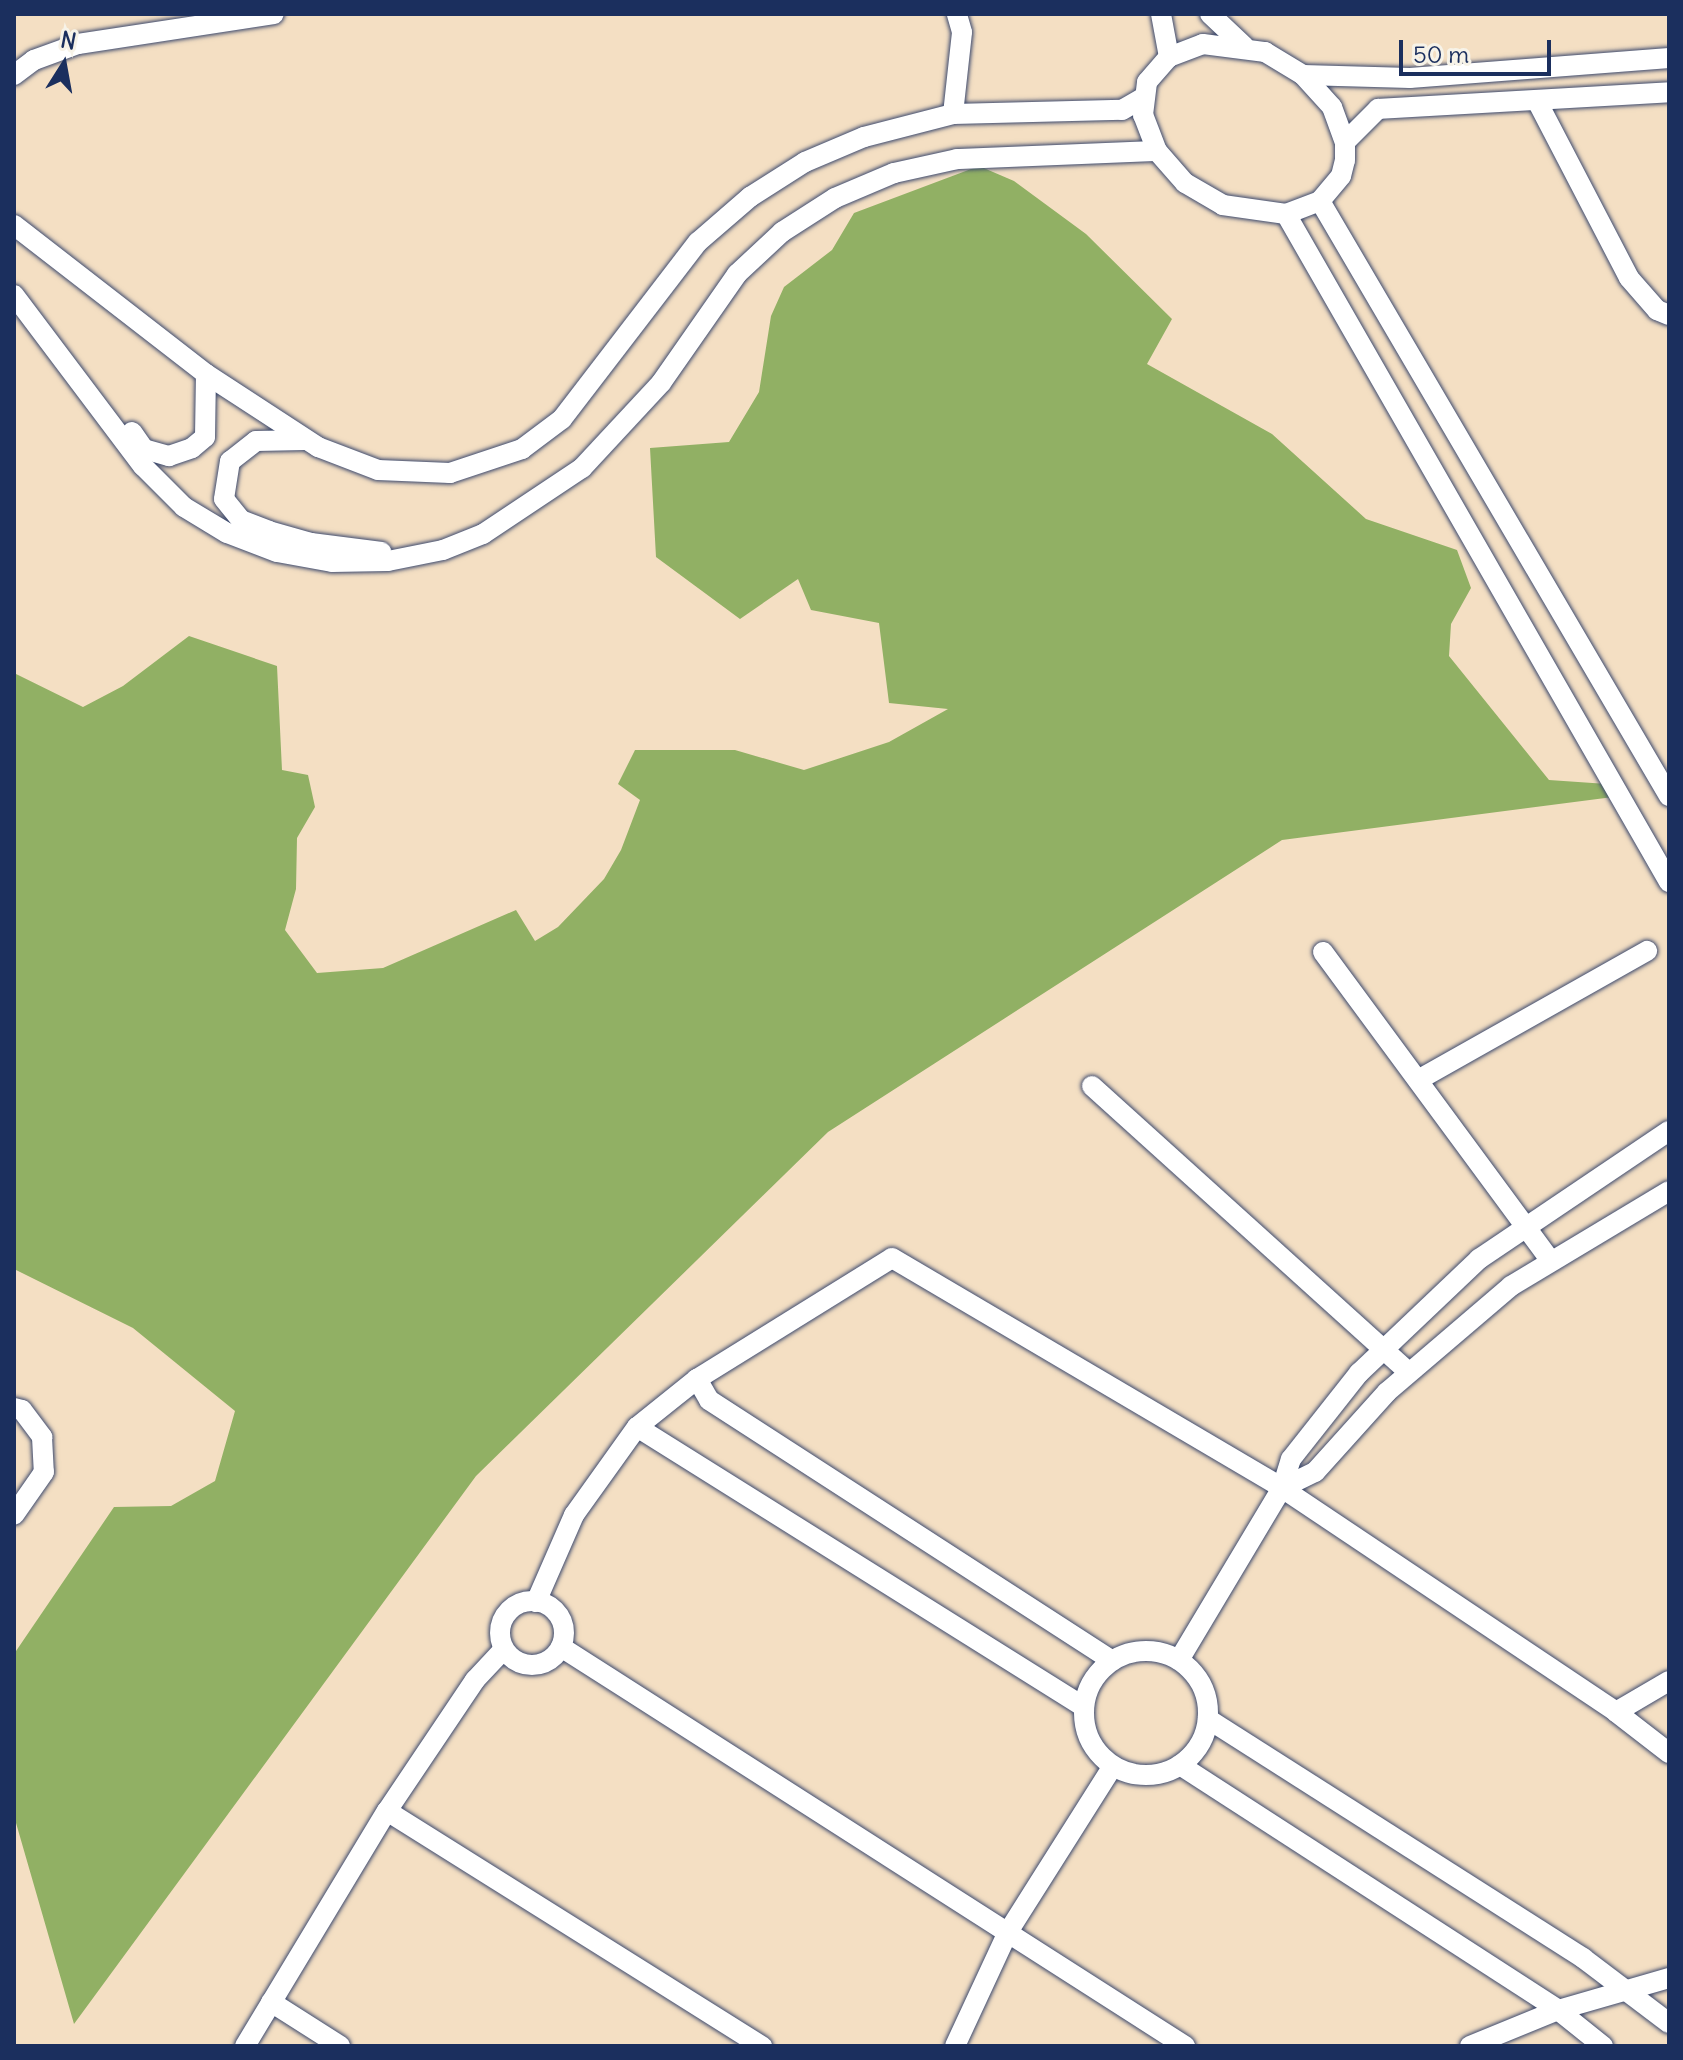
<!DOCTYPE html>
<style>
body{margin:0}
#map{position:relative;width:1683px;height:2060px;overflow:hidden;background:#f4dfc3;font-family:Delius,sans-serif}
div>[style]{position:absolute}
.forest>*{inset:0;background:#91b064}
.roads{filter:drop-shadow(0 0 2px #3c496d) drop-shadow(0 0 2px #3c496d)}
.minor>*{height:20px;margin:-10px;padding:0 10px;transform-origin:10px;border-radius:10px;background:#fff}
.minor>.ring{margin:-10px;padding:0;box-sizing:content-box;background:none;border:20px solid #fff;border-radius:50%}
span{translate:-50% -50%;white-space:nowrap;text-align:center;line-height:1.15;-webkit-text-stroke:6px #f7f3e8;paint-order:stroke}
.frame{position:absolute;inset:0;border:16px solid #1b2f5e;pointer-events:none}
.north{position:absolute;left:24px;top:24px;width:80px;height:80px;-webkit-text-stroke:6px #f7f3e8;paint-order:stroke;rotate:11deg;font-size:22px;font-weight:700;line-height:32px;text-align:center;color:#1b2f5e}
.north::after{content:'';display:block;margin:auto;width:28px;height:36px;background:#1b2f5e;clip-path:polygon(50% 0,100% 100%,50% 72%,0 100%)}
.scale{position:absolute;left:1399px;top:40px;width:152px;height:36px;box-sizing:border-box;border:4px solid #1b2f5e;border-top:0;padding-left:10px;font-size:24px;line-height:28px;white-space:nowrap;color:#1b2f5e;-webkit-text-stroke:6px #f7f3e8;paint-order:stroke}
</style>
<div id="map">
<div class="forest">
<div style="clip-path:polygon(979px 166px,1014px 181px,1086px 234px,1172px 319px,1147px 364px,1272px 434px,1366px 519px,1457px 550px,1471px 588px,1451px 624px,1449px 656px,1549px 780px,1607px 784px,1613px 797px,1282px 840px,828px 1132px,476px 1476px,74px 2024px,14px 1816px,14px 1654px,114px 1507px,171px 1506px,215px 1481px,235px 1411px,133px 1328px,14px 1269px,14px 673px,83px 707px,123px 686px,189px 636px,277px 666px,282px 770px,308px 775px,315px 807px,297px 838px,296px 889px,285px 930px,317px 973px,383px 968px,516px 910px,535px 941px,558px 927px,604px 879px,621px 850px,640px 800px,618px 784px,635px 750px,735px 750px,804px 770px,889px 742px,948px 709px,889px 703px,879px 623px,811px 610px,798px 579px,740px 619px,656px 557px,650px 448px,729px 442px,759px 392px,771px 316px,784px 287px,832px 250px,854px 213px)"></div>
</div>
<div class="roads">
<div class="minor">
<div style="left:1161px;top:14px;width:44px;rotate:79.5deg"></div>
<div style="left:1210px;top:14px;width:47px;rotate:43.3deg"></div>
<div style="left:1203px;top:44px;width:63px;rotate:7.4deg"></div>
<div style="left:1265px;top:52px;width:44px;rotate:31.2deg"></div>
<div style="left:1303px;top:75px;width:43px;rotate:47.8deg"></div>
<div style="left:1332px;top:107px;width:37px;rotate:70deg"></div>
<div style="left:1345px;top:142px;width:18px;rotate:90deg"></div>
<div style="left:1345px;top:160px;width:16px;rotate:104deg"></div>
<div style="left:1341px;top:176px;width:33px;rotate:130deg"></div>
<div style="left:1320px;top:201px;width:36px;rotate:159deg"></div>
<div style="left:1286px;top:214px;width:64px;rotate:-171.9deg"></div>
<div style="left:1223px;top:205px;width:44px;rotate:-149.9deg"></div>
<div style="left:1185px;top:183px;width:43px;rotate:-131.2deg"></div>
<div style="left:1157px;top:151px;width:39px;rotate:-111deg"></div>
<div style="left:1143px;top:115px;width:33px;rotate:-83deg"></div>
<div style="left:1147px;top:82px;width:33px;rotate:-49deg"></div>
<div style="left:1169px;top:57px;width:36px;rotate:-21deg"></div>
<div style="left:14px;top:75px;width:25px;rotate:-37deg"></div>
<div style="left:34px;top:60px;width:47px;rotate:-20deg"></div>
<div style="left:78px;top:44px;width:198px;rotate:-8.7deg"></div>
<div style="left:1303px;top:75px;width:107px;rotate:1.6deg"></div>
<div style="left:1410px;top:78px;width:260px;rotate:-4.4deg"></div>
<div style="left:1537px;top:101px;width:199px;rotate:62.5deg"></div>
<div style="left:1629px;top:278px;width:43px;rotate:48.8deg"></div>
<div style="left:1657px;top:310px;width:13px;rotate:23deg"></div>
<div style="left:953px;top:114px;width:82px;rotate:-83.7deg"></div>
<div style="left:962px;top:32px;width:19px;rotate:-106deg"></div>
<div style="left:1345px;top:142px;width:47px;rotate:-45deg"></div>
<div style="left:1378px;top:109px;width:291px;rotate:-3.3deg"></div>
<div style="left:1320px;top:201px;width:690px;rotate:59.61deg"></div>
<div style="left:1286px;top:214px;width:770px;rotate:60.17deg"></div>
<div style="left:14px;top:225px;width:243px;rotate:37.8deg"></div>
<div style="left:206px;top:374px;width:134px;rotate:33.1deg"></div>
<div style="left:318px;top:447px;width:64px;rotate:21deg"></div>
<div style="left:378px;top:470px;width:72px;rotate:2.4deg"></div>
<div style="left:450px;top:473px;width:76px;rotate:-18.4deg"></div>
<div style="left:522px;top:449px;width:50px;rotate:-36.9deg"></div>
<div style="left:562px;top:419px;width:223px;rotate:-52.5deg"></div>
<div style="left:698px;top:242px;width:69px;rotate:-40.9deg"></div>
<div style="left:750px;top:197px;width:65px;rotate:-32.5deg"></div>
<div style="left:805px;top:162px;width:64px;rotate:-23deg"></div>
<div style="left:864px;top:137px;width:92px;rotate:-14.5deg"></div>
<div style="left:953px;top:114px;width:169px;rotate:-1.4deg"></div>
<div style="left:1122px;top:110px;width:24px;rotate:-30deg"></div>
<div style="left:14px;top:295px;width:214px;rotate:53deg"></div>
<div style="left:143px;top:466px;width:58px;rotate:45deg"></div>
<div style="left:184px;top:507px;width:50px;rotate:31.2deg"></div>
<div style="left:227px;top:533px;width:53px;rotate:20.8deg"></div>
<div style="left:277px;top:552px;width:56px;rotate:10.3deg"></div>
<div style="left:332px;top:562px;width:56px;rotate:-1deg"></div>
<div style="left:388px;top:561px;width:56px;rotate:-11.3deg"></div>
<div style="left:443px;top:550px;width:43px;rotate:-21.8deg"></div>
<div style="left:483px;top:534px;width:119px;rotate:-33.7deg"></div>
<div style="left:582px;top:468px;width:116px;rotate:-47.1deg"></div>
<div style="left:661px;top:383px;width:133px;rotate:-55.1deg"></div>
<div style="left:737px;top:274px;width:62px;rotate:-43deg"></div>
<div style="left:782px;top:232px;width:63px;rotate:-32.7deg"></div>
<div style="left:835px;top:198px;width:64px;rotate:-23deg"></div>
<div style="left:894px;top:173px;width:65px;rotate:-12.5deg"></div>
<div style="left:957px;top:159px;width:200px;rotate:-2.3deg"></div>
<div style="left:132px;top:432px;width:21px;rotate:55deg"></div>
<div style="left:144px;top:449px;width:26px;rotate:16deg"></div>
<div style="left:169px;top:456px;width:24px;rotate:-19deg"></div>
<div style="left:192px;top:448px;width:17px;rotate:-40deg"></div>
<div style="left:205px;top:437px;width:63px;rotate:-89.1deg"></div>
<div style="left:305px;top:440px;width:49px;rotate:178.8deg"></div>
<div style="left:256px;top:441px;width:33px;rotate:142deg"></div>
<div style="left:230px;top:461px;width:38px;rotate:99deg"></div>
<div style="left:224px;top:499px;width:27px;rotate:51deg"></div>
<div style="left:241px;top:520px;width:30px;rotate:21deg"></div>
<div style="left:269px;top:531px;width:44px;rotate:15.9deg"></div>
<div style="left:311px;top:543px;width:71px;rotate:7.3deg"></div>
<div style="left:1323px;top:952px;width:381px;rotate:53.6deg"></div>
<div style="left:1418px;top:1080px;width:263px;rotate:-29.4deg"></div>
<div style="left:1092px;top:1086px;width:426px;rotate:42.1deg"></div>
<div style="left:697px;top:1379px;width:24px;rotate:60deg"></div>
<div style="left:709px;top:1400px;width:480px;rotate:32.9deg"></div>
<div style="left:14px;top:1408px;width:8px;rotate:14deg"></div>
<div style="left:22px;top:1410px;width:34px;rotate:53deg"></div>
<div style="left:42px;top:1437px;width:35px;rotate:87deg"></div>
<div style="left:44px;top:1472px;width:52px;rotate:124.9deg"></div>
<div style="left:637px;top:1427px;width:527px;rotate:32.06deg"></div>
<div style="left:1282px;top:1488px;width:37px;rotate:-26deg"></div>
<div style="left:1315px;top:1472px;width:108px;rotate:-48deg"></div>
<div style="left:1387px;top:1392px;width:163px;rotate:-40.5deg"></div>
<div style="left:1511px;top:1286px;width:184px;rotate:-31deg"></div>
<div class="ring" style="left:500px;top:1601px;width:44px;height:44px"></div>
<div style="left:536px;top:1602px;width:95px;rotate:-66.4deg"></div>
<div style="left:574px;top:1515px;width:108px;rotate:-54.4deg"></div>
<div style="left:637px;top:1427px;width:77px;rotate:-38.7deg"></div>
<div style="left:697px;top:1379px;width:229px;rotate:-31.8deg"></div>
<div style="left:892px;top:1258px;width:453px;rotate:30.5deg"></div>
<div style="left:1282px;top:1488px;width:402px;rotate:33.8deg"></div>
<div style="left:1616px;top:1712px;width:67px;rotate:37.7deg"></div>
<div style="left:561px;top:1647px;width:741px;rotate:32.6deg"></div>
<div class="ring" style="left:1084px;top:1651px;width:104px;height:104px"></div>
<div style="left:1179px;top:1660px;width:200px;rotate:-59.1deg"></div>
<div style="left:1282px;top:1488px;width:30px;rotate:-73deg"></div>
<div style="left:1291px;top:1459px;width:110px;rotate:-51.7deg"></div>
<div style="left:1359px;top:1373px;width:166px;rotate:-43.5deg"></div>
<div style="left:1479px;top:1259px;width:229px;rotate:-34deg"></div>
<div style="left:1616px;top:1712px;width:61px;rotate:-30.3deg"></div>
<div style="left:1208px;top:1719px;width:445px;rotate:32.5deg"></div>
<div style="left:1583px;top:1958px;width:108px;rotate:37.1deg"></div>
<div style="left:1180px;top:1765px;width:450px;rotate:32.9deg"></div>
<div style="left:1558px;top:2010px;width:58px;rotate:38.7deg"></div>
<div style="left:387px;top:1811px;width:443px;rotate:32.1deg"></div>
<div style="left:271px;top:2002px;width:82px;rotate:32.5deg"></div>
<div style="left:245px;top:2046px;width:275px;rotate:-58.9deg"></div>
<div style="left:387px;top:1811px;width:158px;rotate:-56.1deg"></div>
<div style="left:475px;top:1680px;width:42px;rotate:-46.9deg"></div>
<div style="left:955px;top:2046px;width:126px;rotate:-65.1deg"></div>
<div style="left:1008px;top:1932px;width:196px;rotate:-57.7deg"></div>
<div style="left:1470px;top:2046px;width:95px;rotate:-22.2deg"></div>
<div style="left:1558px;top:2010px;width:116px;rotate:-16.1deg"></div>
</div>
</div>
<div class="frame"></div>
<div class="north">N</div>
<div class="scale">50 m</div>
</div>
